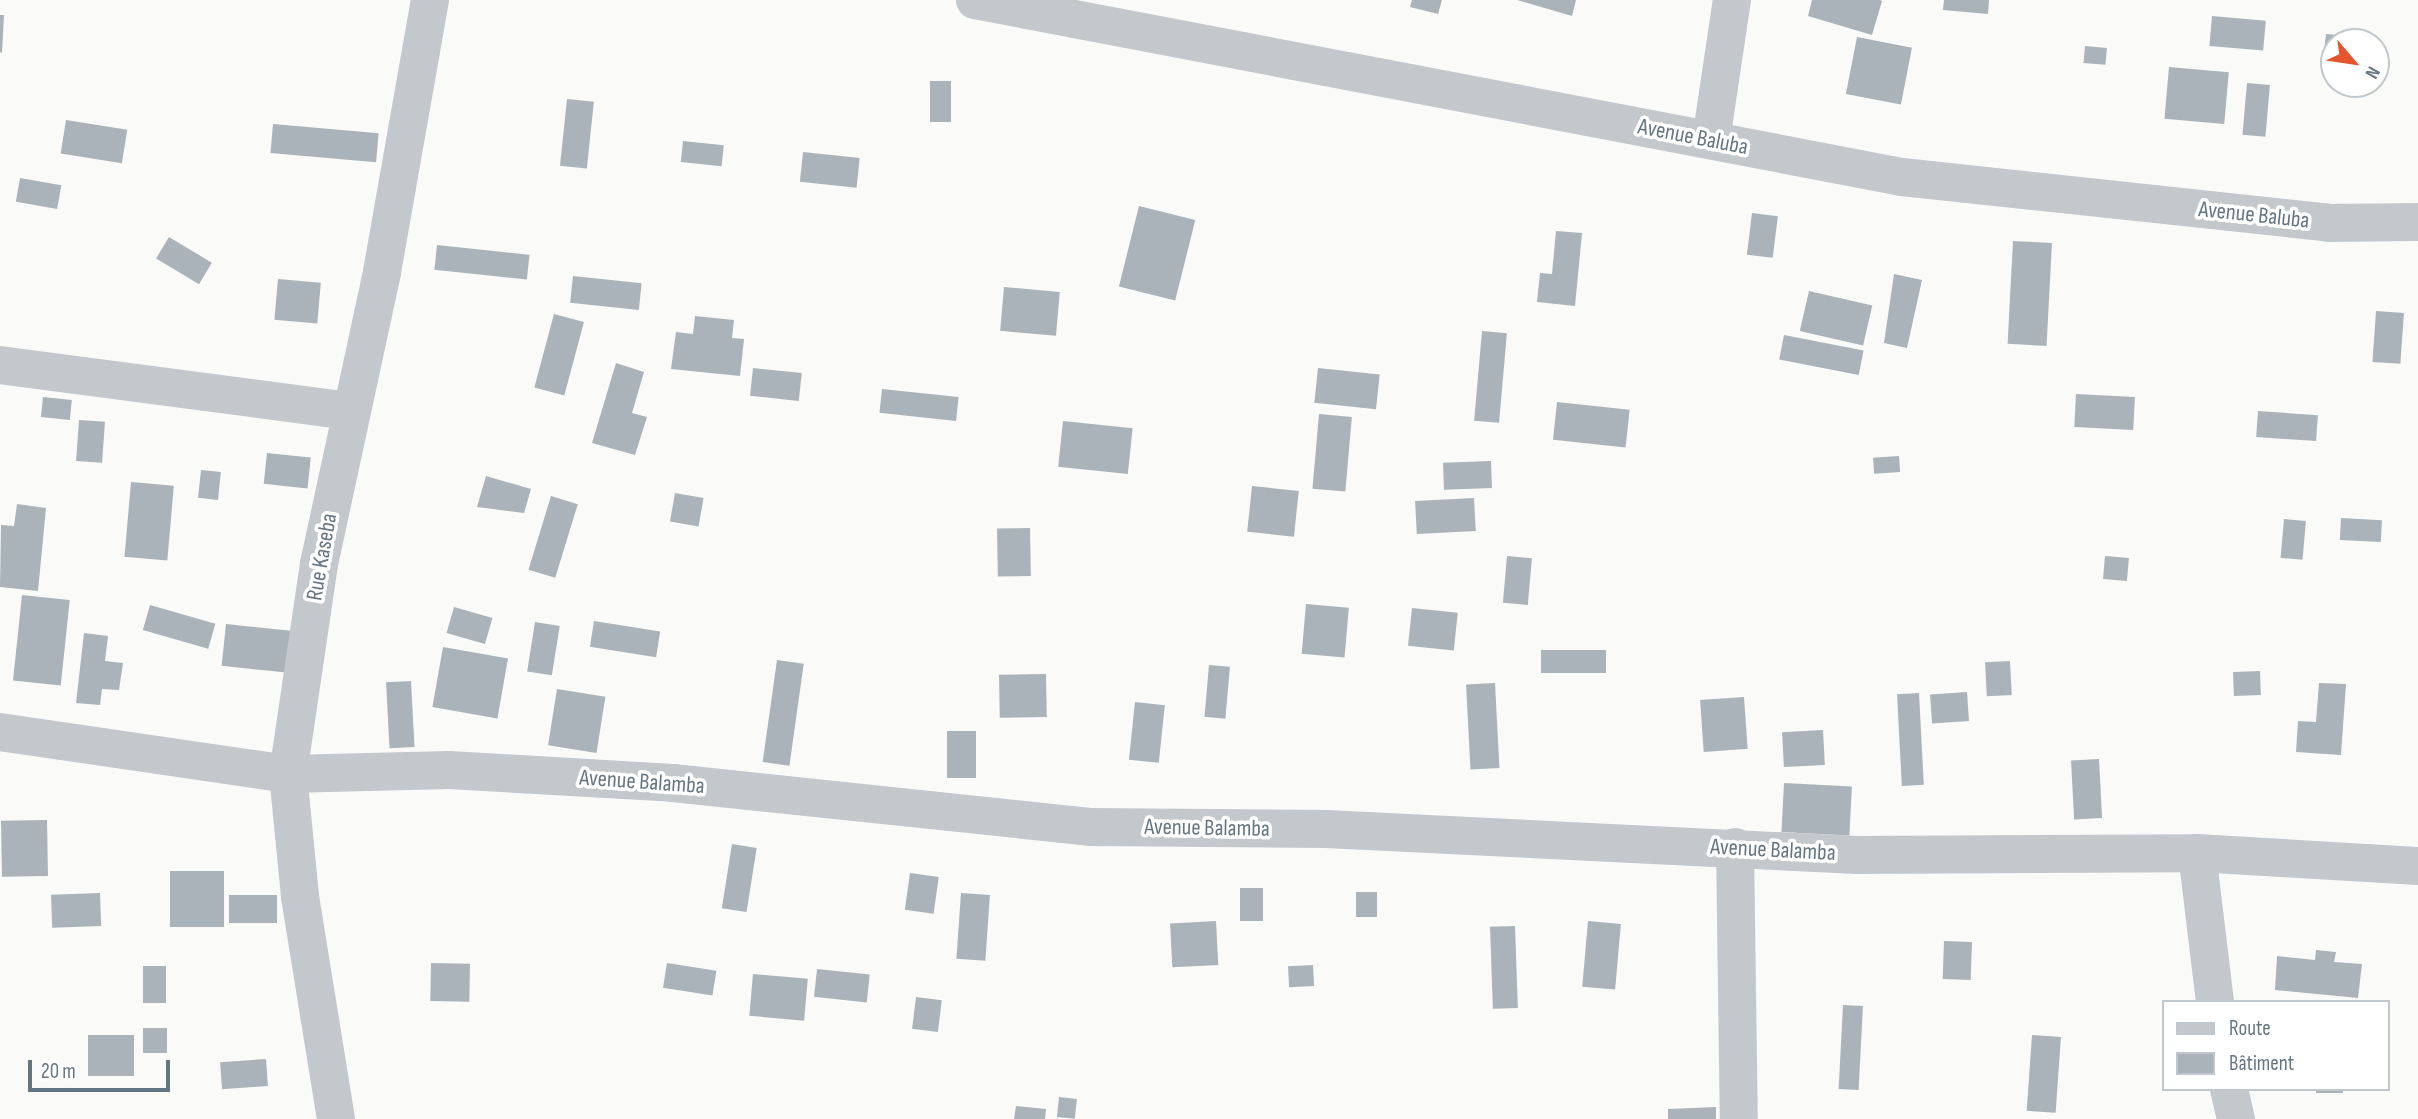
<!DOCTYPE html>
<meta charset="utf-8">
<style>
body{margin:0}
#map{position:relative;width:2418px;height:1119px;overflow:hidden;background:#fafaf8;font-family:"Sofia Sans Condensed",sans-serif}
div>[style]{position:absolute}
.building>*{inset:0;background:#aab3b9;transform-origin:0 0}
.minor>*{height:38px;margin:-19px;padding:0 19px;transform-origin:19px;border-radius:19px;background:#c3c8cc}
span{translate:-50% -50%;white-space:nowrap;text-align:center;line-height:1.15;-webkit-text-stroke:7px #fff;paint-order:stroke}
.street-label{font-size:23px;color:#657683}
.legend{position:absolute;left:2162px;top:1000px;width:228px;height:91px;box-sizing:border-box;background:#fff;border:2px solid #c1c8cd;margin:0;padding:9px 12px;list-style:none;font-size:21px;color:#657683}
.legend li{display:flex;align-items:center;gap:14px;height:35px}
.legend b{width:35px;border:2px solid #c1c8cd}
.north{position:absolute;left:2320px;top:28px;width:70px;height:70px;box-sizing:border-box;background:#fff;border:2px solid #c1c8cd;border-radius:50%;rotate:119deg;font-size:19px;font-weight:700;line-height:28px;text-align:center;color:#657683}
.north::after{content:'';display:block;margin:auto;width:24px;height:32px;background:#e4572e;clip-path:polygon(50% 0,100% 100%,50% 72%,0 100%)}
.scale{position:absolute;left:28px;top:1060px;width:142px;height:32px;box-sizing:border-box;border:4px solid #657683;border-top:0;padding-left:9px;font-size:21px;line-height:24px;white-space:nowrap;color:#657683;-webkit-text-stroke:5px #fff;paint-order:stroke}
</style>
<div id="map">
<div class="building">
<div style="clip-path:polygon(1412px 0,1442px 0,1438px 14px,1410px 7px)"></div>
<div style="clip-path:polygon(1517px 0,1576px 0,1572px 16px)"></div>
<div style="clip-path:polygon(1812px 0,1880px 0,1882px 1px,1872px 35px,1808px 16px)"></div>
<div style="clip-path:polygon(1944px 0,1989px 0,1988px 14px,1943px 10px)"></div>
<div style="clip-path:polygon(0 15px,4px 15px,2px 53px,0 52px)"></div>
<div style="left:2212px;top:16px;width:54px;height:30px;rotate:5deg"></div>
<div style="clip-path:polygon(2326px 34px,2371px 38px,2370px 42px,2334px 42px,2334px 71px,2322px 70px)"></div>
<div style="left:1857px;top:37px;width:56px;height:58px;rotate:11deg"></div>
<div style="left:2085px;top:46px;width:22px;height:17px;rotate:5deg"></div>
<div style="left:2169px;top:67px;width:60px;height:52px;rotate:5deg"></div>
<div style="left:930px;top:81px;width:21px;height:41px"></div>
<div style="left:2247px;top:83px;width:23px;height:52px;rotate:5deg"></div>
<div style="left:567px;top:99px;width:27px;height:67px;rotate:6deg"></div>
<div style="left:66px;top:120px;width:62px;height:34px;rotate:9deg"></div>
<div style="left:273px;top:124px;width:106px;height:29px;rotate:5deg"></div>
<div style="left:683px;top:141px;width:41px;height:21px;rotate:6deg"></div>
<div style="left:803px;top:152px;width:57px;height:30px;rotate:6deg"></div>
<div style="left:20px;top:178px;width:42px;height:24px;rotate:10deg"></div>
<div style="left:1139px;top:206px;width:58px;height:83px;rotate:14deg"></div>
<div style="left:1752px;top:213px;width:26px;height:42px;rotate:7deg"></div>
<div style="clip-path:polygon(1556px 231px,1582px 233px,1575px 306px,1537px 302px,1540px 273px,1552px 274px)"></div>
<div style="left:169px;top:237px;width:50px;height:25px;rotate:31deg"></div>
<div style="left:2013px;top:241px;width:39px;height:103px;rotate:3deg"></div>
<div style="left:437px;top:245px;width:93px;height:25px;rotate:6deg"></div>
<div style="clip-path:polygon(1894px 274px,1922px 280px,1907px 348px,1884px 343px)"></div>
<div style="left:573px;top:276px;width:69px;height:27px;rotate:6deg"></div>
<div style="left:278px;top:279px;width:43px;height:41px;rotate:5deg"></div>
<div style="left:1004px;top:287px;width:56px;height:44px;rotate:5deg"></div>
<div style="left:1809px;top:291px;width:65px;height:41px;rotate:13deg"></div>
<div style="left:2376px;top:311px;width:28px;height:51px;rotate:4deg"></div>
<div style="left:554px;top:314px;width:31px;height:76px;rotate:15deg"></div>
<div style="clip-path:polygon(695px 316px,734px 320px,732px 338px,744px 339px,740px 376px,671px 369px,676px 332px,693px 334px)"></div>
<div style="left:1482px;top:331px;width:25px;height:90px;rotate:5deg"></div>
<div style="left:1784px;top:335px;width:81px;height:25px;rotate:11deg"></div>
<div style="clip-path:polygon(616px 363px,644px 372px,632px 413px,647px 417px,635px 455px,592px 443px)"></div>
<div style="left:753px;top:368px;width:49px;height:28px;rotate:6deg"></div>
<div style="left:1318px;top:368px;width:62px;height:35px;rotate:6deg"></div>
<div style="left:882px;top:389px;width:77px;height:24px;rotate:6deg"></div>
<div style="left:2076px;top:394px;width:59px;height:33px;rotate:3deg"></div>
<div style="left:43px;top:397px;width:29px;height:20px;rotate:6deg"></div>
<div style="left:1557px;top:402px;width:73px;height:38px;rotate:6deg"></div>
<div style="left:2258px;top:411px;width:60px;height:26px;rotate:4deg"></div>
<div style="left:1319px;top:414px;width:33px;height:75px;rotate:5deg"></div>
<div style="left:79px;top:420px;width:26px;height:41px;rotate:4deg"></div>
<div style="left:1063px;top:421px;width:70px;height:46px;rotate:6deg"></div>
<div style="left:267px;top:453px;width:44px;height:31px;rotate:6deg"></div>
<div style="left:1899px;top:456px;width:16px;height:26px;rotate:86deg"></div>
<div style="left:1491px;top:461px;width:27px;height:48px;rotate:88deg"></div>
<div style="left:201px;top:470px;width:20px;height:28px;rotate:6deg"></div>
<div style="clip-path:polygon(486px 476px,531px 489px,524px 513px,477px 507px)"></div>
<div style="left:131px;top:482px;width:43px;height:75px;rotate:5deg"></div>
<div style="left:1252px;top:486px;width:47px;height:46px;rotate:6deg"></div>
<div style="left:675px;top:493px;width:29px;height:29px;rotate:10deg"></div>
<div style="left:551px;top:496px;width:28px;height:77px;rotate:17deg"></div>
<div style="left:1474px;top:498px;width:33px;height:59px;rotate:87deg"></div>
<div style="clip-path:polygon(17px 504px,46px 508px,38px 591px,0 587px,1px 525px,14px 526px)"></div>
<div style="left:2341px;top:518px;width:41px;height:22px;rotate:3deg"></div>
<div style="left:2284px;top:519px;width:22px;height:39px;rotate:5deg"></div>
<div style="left:1030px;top:528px;width:48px;height:33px;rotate:89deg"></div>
<div style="left:1507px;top:556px;width:25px;height:47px;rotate:5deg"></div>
<div style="left:2105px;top:556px;width:24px;height:23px;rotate:5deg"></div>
<div style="left:22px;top:595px;width:48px;height:86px;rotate:6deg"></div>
<div style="left:1306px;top:604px;width:43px;height:50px;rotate:5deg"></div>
<div style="left:150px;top:605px;width:68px;height:26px;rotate:16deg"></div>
<div style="left:454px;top:607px;width:40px;height:27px;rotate:16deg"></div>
<div style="left:1412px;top:608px;width:46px;height:38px;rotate:6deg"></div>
<div style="left:594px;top:621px;width:67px;height:26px;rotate:9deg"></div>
<div style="left:535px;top:622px;width:25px;height:50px;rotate:9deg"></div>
<div style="left:226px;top:624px;width:75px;height:42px;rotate:6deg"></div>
<div style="clip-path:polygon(84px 633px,108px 636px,105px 661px,123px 663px,119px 690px,102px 689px,100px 705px,76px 703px)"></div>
<div style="left:443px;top:647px;width:66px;height:61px;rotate:10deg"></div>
<div style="left:1606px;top:650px;width:23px;height:65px;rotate:90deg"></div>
<div style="left:777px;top:660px;width:27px;height:103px;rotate:8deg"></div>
<div style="left:2010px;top:661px;width:34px;height:25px;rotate:87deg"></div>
<div style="left:1209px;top:665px;width:21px;height:52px;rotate:5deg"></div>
<div style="left:2260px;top:671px;width:24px;height:27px;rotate:88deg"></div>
<div style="left:1046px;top:674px;width:43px;height:47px;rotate:89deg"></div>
<div style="left:411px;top:681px;width:66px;height:25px;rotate:87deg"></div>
<div style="left:1495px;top:683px;width:85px;height:29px;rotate:87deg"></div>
<div style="clip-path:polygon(2319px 683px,2346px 684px,2341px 755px,2296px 752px,2298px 721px,2316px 722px)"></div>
<div style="left:557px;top:689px;width:49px;height:57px;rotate:9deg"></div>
<div style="left:1967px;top:692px;width:29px;height:37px;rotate:86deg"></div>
<div style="left:1919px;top:693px;width:92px;height:22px;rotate:87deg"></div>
<div style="left:1744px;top:697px;width:52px;height:44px;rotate:86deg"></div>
<div style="left:1135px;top:702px;width:30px;height:58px;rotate:6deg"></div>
<div style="left:1823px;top:730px;width:35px;height:41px;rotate:87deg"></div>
<div style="left:947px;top:731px;width:29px;height:47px"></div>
<div style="left:2099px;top:759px;width:59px;height:28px;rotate:87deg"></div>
<div style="left:1784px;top:783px;width:68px;height:49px;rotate:3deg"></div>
<div style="left:47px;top:820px;width:56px;height:46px;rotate:89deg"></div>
<div style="left:732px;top:844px;width:25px;height:65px;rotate:9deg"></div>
<div style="left:224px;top:871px;width:56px;height:54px;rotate:90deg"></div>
<div style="left:910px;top:873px;width:29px;height:37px;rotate:8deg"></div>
<div style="left:1240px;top:888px;width:23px;height:33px"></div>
<div style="left:1377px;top:892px;width:25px;height:21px;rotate:90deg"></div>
<div style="left:100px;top:893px;width:33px;height:49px;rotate:88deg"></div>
<div style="left:961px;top:893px;width:29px;height:66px;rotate:4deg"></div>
<div style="left:229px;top:895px;width:48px;height:28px"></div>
<div style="left:1216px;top:921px;width:44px;height:46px;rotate:87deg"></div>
<div style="left:1588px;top:921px;width:33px;height:66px;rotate:5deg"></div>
<div style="left:1515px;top:926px;width:82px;height:25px;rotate:88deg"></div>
<div style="left:1944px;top:941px;width:28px;height:38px;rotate:2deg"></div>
<div style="clip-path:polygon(2316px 950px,2336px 952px,2334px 962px,2362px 964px,2358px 998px,2275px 990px,2277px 956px,2315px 960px)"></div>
<div style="left:431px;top:963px;width:39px;height:38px;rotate:1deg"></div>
<div style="left:667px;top:963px;width:50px;height:25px;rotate:9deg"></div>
<div style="left:1313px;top:965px;width:21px;height:25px;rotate:87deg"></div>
<div style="left:166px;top:966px;width:37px;height:23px;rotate:90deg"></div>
<div style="left:817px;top:969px;width:53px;height:28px;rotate:6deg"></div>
<div style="left:753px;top:974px;width:55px;height:42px;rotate:5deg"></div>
<div style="left:916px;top:997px;width:26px;height:32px;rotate:7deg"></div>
<div style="left:1843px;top:1005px;width:20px;height:84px;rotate:3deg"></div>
<div style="left:143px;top:1028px;width:24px;height:25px"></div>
<div style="left:134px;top:1035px;width:41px;height:46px;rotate:90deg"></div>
<div style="left:2032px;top:1035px;width:29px;height:76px;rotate:4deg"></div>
<div style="left:266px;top:1059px;width:27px;height:46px;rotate:86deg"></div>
<div style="left:2316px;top:1089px;width:27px;height:4px"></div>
<div style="left:1059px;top:1097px;width:18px;height:20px;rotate:6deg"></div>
<div style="clip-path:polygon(1016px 1106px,1046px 1109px,1045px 1119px,1014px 1119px)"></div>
<div style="clip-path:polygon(1716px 1107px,1716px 1119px,1668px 1119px,1668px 1109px)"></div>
</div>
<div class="minor">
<div style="left:975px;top:0;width:944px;rotate:10.81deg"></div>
<div style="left:1902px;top:177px;width:429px;rotate:6.1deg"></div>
<div style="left:2329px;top:223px;width:89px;rotate:-0.6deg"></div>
<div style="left:1711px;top:140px;width:142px;rotate:-81.5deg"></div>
<div style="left:0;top:365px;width:353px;rotate:7.5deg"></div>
<div style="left:0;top:732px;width:291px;rotate:8.3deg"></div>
<div style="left:288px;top:774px;width:161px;rotate:-1.4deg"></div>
<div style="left:449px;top:770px;width:224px;rotate:3.3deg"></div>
<div style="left:673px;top:783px;width:419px;rotate:6deg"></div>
<div style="left:1090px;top:827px;width:236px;rotate:0.5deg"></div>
<div style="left:1326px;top:829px;width:532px;rotate:2.8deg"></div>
<div style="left:1857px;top:855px;width:340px;rotate:-0.3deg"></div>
<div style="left:2197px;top:853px;width:221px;rotate:3.4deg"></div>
<div style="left:1735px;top:847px;width:272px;rotate:89.2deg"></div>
<div style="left:2197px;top:853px;width:150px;rotate:83.1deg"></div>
<div style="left:2229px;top:1089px;width:31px;rotate:77deg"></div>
<div style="left:336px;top:1119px;width:226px;rotate:-99.2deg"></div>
<div style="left:300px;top:896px;width:123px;rotate:-95.6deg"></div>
<div style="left:288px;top:774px;width:212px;rotate:-81.6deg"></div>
<div style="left:319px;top:564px;width:299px;rotate:-77.8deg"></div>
<div style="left:382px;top:272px;width:276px;rotate:-80deg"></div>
</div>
<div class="street-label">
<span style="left:1693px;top:137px;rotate:11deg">Avenue Baluba</span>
<span style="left:2254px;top:215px;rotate:6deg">Avenue Baluba</span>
<span style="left:322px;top:557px;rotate:-80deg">Rue Kaseba</span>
<span style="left:642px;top:782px;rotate:4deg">Avenue Balamba</span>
<span style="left:1207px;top:828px;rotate:1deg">Avenue Balamba</span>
<span style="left:1773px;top:850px;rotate:3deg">Avenue Balamba</span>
</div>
<ul class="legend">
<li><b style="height:9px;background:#c3c8cc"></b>Route</li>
<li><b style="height:19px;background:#aab3b9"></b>Bâtiment</li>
</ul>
<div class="north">N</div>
<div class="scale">20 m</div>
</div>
